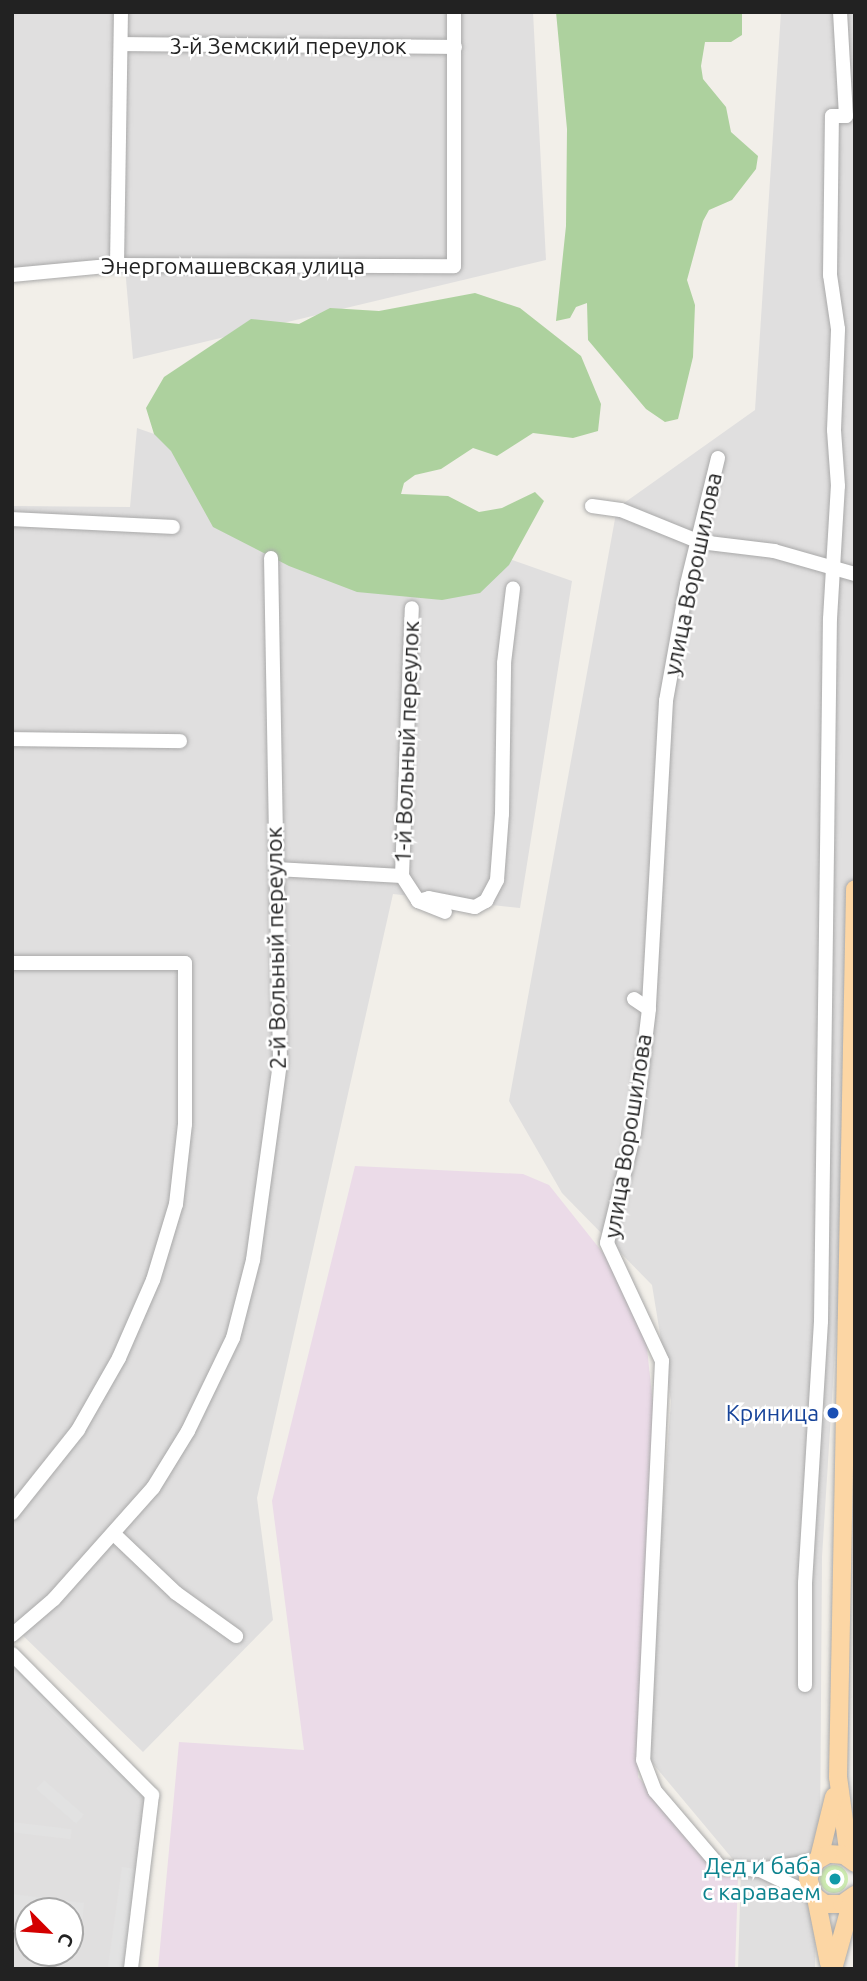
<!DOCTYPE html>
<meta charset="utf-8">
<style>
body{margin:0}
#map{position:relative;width:867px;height:1981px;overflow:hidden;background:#f2efe9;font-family:Ubuntu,sans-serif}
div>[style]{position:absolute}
.residential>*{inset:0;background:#e0dfdf}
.industrial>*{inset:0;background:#ebdbe8}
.grass>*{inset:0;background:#cdebb0}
.round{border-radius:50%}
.forest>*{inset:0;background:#add19e}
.parking>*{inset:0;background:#e2e2e2;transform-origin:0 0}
.roads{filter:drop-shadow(0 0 2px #a9a9a9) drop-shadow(0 0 2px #a9a9a9)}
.minor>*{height:14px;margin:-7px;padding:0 7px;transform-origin:7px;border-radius:7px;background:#fff}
.major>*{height:18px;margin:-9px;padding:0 9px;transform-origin:9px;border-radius:9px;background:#fcd6a4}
.dots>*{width:19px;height:19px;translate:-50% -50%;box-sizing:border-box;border:4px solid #fff;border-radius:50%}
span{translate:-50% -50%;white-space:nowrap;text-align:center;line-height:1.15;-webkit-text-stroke:5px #fff;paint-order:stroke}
.street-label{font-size:23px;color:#222}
.transit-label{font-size:23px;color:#164399}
.right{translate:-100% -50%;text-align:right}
.culture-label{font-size:23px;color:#0d838f}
.frame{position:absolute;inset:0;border:14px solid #222;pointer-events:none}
.north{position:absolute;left:14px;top:1897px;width:70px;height:70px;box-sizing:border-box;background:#fff;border:2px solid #a7a7a7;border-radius:50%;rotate:115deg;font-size:19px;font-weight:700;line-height:28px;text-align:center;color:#222}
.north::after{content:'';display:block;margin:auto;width:24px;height:32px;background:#d40000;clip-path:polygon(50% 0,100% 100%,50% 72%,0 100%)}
</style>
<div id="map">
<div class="residential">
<div style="clip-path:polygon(12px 12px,533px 12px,546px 260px,133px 359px,125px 268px,12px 281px)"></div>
<div style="clip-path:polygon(781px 12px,855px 12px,855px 1320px,837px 1319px,822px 1557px,820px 1842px,801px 1874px,816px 1916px,815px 1969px,738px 1969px,741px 1869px,644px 1753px,671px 1401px,652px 1285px,562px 1193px,509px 1101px,617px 508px,755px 410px)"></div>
<div style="clip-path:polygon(137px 428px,572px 581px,520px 908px,393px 894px,257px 1498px,273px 1620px,143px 1752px,12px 1625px,12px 506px,130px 507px)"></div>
<div style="clip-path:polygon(evenodd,12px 1660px,147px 1796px,126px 1969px,12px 1969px,12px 1660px,28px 1911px,70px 1911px,70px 1953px,28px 1953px,28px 1911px)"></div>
</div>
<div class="industrial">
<div style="clip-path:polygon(355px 1166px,523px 1174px,549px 1185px,642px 1302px,656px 1432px,656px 1481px,638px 1777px,724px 1877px,738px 1877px,735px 1969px,158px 1969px,179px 1742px,304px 1750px,272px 1501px)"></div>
</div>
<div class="grass">
<div class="round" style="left:820px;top:1865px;width:28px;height:28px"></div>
</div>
<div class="forest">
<div style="clip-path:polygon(556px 12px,742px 12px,742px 35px,731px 42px,705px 42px,701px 66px,703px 79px,726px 107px,731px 132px,758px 156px,756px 169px,732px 200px,709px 210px,703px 221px,687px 280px,695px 305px,693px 357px,678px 419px,665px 422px,646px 409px,588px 340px,587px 303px,576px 307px,570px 318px,556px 321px,566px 226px,567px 129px)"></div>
<div style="clip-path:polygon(475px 293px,520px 308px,581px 356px,601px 404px,598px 431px,573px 438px,533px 433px,497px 456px,473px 448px,441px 469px,415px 475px,404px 483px,401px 494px,448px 496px,479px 512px,502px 508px,535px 492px,544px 501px,509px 565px,480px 593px,442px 600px,357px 592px,289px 566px,213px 527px,171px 451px,154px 434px,146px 408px,164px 377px,251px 319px,299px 324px,330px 308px,379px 311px)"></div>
</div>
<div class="parking">
<div style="clip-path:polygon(12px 1663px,147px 1787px,137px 1798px,12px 1673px)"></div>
<div style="left:44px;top:1780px;width:53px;height:12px;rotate:41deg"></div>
<div style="left:12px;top:1822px;width:60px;height:10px;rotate:7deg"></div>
<div style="left:122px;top:1867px;width:21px;height:103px;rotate:8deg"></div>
<div style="clip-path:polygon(12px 1894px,84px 1903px,82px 1927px,70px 1925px,70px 1911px,28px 1911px,28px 1920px,12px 1919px)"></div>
</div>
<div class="roads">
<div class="minor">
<div style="left:122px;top:44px;width:333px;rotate:0.5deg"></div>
<div style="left:117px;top:265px;width:253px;rotate:-89.1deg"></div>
<div style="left:12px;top:275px;width:105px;rotate:-5.4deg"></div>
<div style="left:117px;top:265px;width:337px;rotate:0.2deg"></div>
<div style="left:454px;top:266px;width:254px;rotate:-90deg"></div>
<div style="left:718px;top:458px;width:130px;rotate:103.8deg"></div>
<div style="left:687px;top:584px;width:119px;rotate:100.2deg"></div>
<div style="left:666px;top:701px;width:308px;rotate:93.2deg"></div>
<div style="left:649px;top:1009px;width:125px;rotate:96.9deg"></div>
<div style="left:634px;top:1133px;width:113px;rotate:103.8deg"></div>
<div style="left:607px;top:1243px;width:130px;rotate:65deg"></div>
<div style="left:662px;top:1361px;width:399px;rotate:92.7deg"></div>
<div style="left:643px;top:1760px;width:33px;rotate:69deg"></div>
<div style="left:655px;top:1791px;width:100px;rotate:49.5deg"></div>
<div style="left:720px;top:1867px;width:39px;rotate:4deg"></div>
<div style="left:759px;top:1870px;width:58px;rotate:-9deg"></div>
<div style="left:592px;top:506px;width:29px;rotate:8deg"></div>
<div style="left:621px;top:510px;width:85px;rotate:22.1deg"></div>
<div style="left:700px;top:542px;width:75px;rotate:6.9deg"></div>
<div style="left:774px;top:551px;width:84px;rotate:15.9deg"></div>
<div style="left:12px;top:519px;width:161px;rotate:2.8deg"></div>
<div style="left:12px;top:739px;width:168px;rotate:0.7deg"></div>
<div style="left:276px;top:869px;width:126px;rotate:3.2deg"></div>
<div style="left:402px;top:876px;width:30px;rotate:57deg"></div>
<div style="left:418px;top:901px;width:29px;rotate:22deg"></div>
<div style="left:402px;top:876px;width:268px;rotate:-87.9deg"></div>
<div style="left:418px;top:901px;width:11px;rotate:-15deg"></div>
<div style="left:429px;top:898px;width:47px;rotate:11.1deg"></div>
<div style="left:475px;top:907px;width:13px;rotate:-29deg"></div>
<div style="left:486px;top:901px;width:24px;rotate:-62deg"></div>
<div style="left:497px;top:880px;width:66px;rotate:-85.7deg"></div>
<div style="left:502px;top:814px;width:151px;rotate:-89.2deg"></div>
<div style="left:504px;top:663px;width:75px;rotate:-83.1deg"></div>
<div style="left:12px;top:963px;width:173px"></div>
<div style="left:185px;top:963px;width:161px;rotate:90deg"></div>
<div style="left:185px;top:1124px;width:81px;rotate:96.4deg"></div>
<div style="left:176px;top:1204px;width:79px;rotate:106.8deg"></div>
<div style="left:153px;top:1280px;width:85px;rotate:113.6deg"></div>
<div style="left:119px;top:1358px;width:83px;rotate:119.7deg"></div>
<div style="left:78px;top:1430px;width:106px;rotate:128.5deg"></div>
<div style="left:634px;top:999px;width:18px;rotate:34deg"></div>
<div style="left:115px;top:1535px;width:84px;rotate:43.6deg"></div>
<div style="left:176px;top:1593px;width:74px;rotate:35.6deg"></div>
<div style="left:12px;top:1635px;width:55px;rotate:-40.6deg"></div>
<div style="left:54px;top:1599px;width:149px;rotate:-48.3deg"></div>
<div style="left:153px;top:1488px;width:67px;rotate:-58.4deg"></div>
<div style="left:188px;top:1431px;width:103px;rotate:-64.2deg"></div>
<div style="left:233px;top:1338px;width:81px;rotate:-75.6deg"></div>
<div style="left:253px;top:1260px;width:200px;rotate:-82.2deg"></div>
<div style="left:280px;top:1062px;width:504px;rotate:-91.02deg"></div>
<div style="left:12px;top:1654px;width:199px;rotate:45.2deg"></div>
<div style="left:152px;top:1795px;width:175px;rotate:96.9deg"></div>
<div style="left:805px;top:1685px;width:102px;rotate:-90deg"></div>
<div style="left:805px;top:1583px;width:262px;rotate:-86.5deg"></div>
<div style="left:821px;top:1321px;width:702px;rotate:-89.27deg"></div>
<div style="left:830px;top:619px;width:133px;rotate:-86.6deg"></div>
<div style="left:838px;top:486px;width:56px;rotate:-94.1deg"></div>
<div style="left:834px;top:430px;width:101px;rotate:-87.7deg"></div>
<div style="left:838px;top:329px;width:55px;rotate:-98.4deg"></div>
<div style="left:830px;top:275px;width:159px;rotate:-89.3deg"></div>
<div style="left:832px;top:116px;width:14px"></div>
<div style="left:846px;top:116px;width:104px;rotate:-93.3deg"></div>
<div style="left:760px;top:1870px;width:60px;rotate:25.7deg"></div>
</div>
<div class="major">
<div style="left:849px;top:1857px;width:81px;rotate:-97.8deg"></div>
<div style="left:838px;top:1777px;width:888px;rotate:-88.9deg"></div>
<div style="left:819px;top:1858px;width:63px;rotate:-76.2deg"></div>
<div style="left:855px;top:1863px;width:14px;rotate:-144deg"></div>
<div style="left:844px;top:1855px;width:16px;rotate:-176deg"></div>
<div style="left:828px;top:1854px;width:14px;rotate:150deg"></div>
<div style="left:816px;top:1861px;width:19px;rotate:115deg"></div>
<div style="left:808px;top:1878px;width:19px;rotate:72deg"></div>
<div style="left:814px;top:1896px;width:14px;rotate:36deg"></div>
<div style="left:825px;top:1904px;width:17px"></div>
<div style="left:842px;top:1904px;width:16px;rotate:-35deg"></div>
<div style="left:816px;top:1898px;width:66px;rotate:78.7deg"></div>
<div style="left:833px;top:1969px;width:75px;rotate:-74.5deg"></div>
</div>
</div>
<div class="dots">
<div style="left:833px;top:1413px;background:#1a4fb4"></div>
<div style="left:835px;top:1879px;background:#0f9aa8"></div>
</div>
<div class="street-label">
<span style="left:288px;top:46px">3-й Земский переулок</span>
<span style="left:233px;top:266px">Энергомашевская улица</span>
<span style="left:693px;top:574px;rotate:-78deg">улица Ворошилова</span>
<span style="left:407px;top:742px;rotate:-88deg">1-й Вольный переулок</span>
<span style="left:276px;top:948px;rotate:-91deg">2-й Вольный переулок</span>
<span style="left:628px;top:1136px;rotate:-81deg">улица Ворошилова</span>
</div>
<div class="transit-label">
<span class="right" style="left:819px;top:1413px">Криница</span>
</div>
<div class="culture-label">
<span class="right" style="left:821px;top:1879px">Дед и баба<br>с караваем</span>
</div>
<div class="frame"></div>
<div class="north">С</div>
</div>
